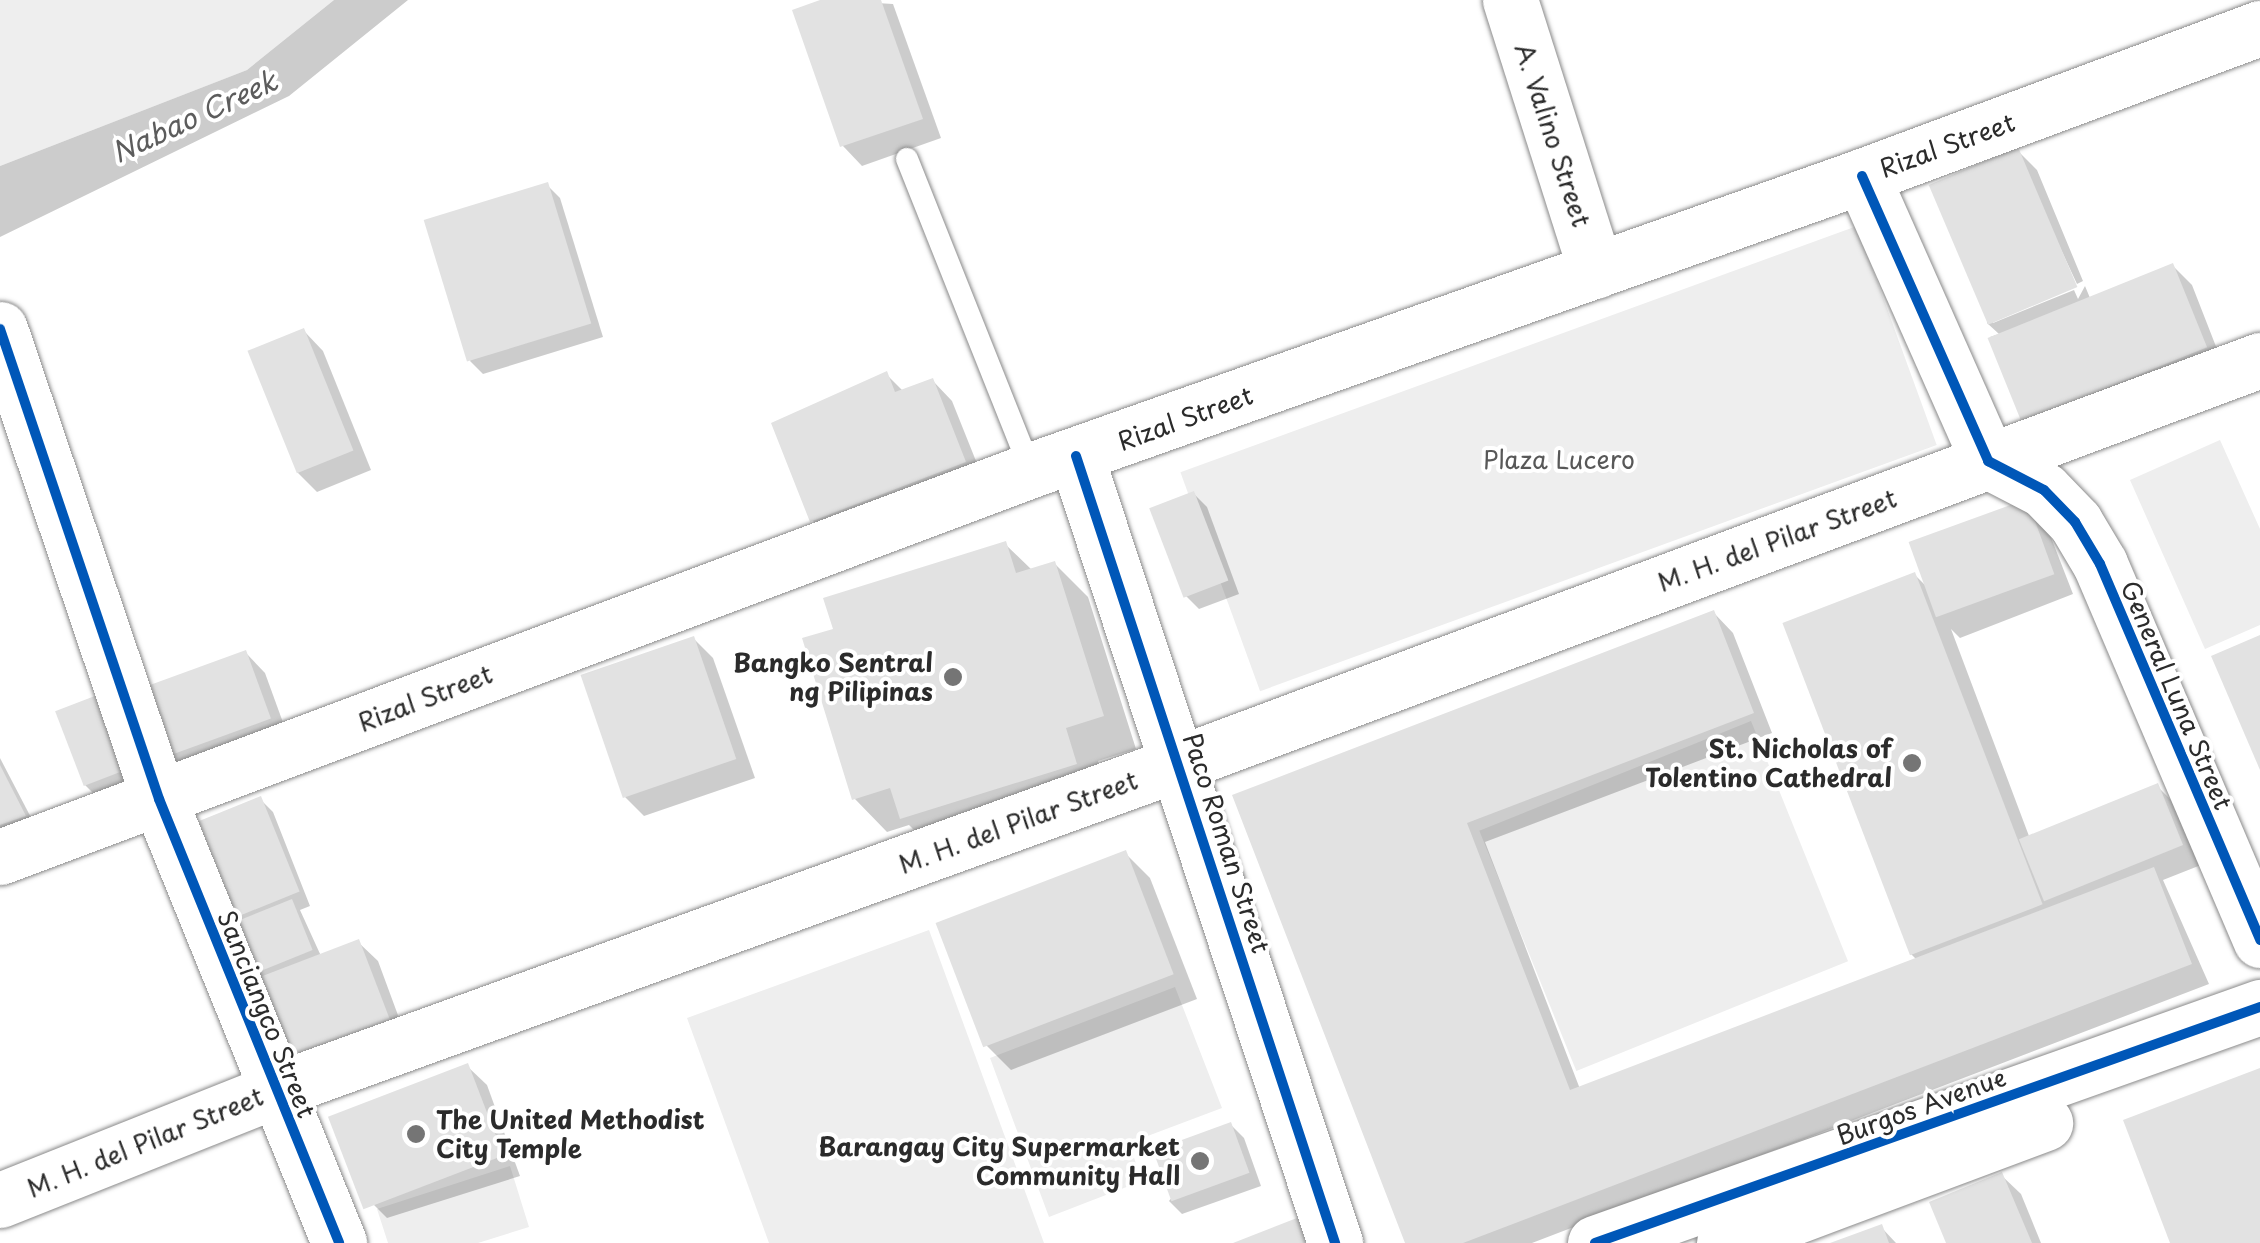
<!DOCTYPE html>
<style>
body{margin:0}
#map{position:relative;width:2260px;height:1243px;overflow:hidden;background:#fff;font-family:"Playpen Sans",sans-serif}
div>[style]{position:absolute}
.built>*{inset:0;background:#eee;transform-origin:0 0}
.water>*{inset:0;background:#ccc}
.shadow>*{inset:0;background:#0003}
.building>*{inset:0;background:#e2e2e2;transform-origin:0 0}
.roads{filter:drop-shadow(0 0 2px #8a8a8a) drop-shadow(0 0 2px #8a8a8a)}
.lane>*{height:22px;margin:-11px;padding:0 11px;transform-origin:11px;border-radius:11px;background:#fff}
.secondary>*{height:55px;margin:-27.5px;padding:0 27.5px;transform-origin:27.5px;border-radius:27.5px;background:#fff}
.cycleway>*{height:10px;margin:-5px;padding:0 5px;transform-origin:5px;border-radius:5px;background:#0057b8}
.dots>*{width:28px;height:28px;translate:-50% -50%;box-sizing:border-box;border:5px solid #fff;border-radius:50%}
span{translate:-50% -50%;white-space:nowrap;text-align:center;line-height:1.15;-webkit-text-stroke:8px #fff;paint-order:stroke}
.street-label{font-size:25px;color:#2b2b2b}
.park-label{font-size:25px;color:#585858}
.poi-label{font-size:25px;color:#2b2b2b;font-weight:700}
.right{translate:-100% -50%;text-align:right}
.left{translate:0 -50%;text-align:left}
.water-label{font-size:28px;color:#5c5c5c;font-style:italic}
</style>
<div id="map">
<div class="built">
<div style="clip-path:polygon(0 0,334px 0,247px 70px,0 166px)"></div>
<div style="left:1857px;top:226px;width:233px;height:720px;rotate:70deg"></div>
<div style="clip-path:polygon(2220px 440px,2260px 529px,2260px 625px,2205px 649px,2130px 480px)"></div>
<div style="left:1751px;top:721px;width:259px;height:293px;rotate:68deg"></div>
<div style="clip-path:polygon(929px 930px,1044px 1243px,769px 1243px,687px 1018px)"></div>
<div style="clip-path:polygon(1175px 987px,1222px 1108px,1129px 1143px,1142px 1181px,1049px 1217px,990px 1058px)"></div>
<div style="clip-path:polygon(510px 1166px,529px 1227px,478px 1243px,388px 1243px,377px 1209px)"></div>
</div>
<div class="water">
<div style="clip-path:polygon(334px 0,408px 0,289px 96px,0 237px,0 166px,247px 70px)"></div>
</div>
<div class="shadow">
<div style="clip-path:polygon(828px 0,893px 4px,941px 138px,862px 166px,843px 146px)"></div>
<div style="clip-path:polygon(2017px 150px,2037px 170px,2083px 281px,2077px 284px,2024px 170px,1993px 323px,2074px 290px,2078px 299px,2085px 286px,2090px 298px,2173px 266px,2192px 285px,2224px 367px,2042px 438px,2023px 419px,1990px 337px,1999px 334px,1987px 323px)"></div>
<div style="clip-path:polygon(547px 185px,560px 198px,603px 337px,483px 374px,470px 361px)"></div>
<div style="clip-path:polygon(304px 331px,323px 351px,371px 470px,317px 492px,297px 472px)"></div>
<div style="clip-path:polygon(886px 374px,904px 392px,933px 381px,952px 401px,984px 481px,832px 540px,812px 520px)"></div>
<div style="clip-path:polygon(1194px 494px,1207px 507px,1239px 594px,1199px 609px,1186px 596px)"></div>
<div style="clip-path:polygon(2026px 502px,2045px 522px,2073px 594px,1960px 638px,1951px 629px,2029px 836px,2157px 786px,2176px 805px,2201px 865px,2163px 880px,2209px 984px,1532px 1243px,1408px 1243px,1235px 796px,1714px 613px,1733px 633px,1772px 733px,1485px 842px,1580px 1089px,1917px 960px,1911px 954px,1915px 575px,1929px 589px)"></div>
<div style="clip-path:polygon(1005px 544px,1033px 571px,1055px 564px,1088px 597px,1136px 749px,1098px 761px,1109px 798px,935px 851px,909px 825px,887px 832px,854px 798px,836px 630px)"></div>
<div style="clip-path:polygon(694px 639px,713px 658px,755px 778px,644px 816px,624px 796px)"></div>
<div style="clip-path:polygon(246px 653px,265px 673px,289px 739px,181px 779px,161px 760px)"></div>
<div style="clip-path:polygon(113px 692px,153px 778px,98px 798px,85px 785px)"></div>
<div style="clip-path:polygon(0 758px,37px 829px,0 841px)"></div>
<div style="clip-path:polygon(260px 799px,273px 812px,310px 906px,300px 910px,321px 956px,358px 942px,378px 961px,409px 1045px,301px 1086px,232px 918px)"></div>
<div style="clip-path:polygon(1125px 853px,1150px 878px,1197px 999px,1011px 1070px,986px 1045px)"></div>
<div style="clip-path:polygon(467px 1066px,487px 1085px,520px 1176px,387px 1218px,367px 1198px)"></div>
<div style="clip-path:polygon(1231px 1125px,1244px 1138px,1261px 1186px,1182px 1214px,1169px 1201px)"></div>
<div style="clip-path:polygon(2001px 1175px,2021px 1194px,2041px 1243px,1949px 1243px)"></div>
<div style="clip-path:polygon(1881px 1227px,1896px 1243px,1836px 1243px)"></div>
</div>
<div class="building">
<div style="clip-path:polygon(820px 0,881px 0,923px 119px,840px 147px,792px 10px)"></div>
<div style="left:2018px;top:147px;width:152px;height:97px;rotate:67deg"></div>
<div style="left:548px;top:182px;width:148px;height:130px;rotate:73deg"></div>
<div style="left:2173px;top:263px;width:91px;height:200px;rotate:68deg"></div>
<div style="left:304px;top:328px;width:132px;height:61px;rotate:68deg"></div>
<div style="clip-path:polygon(887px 371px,895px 392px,933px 378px,966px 462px,810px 522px,771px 423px)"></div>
<div style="left:1194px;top:491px;width:96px;height:48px;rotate:69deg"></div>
<div style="left:2027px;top:499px;width:80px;height:126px;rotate:70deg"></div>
<div style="clip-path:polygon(1006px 541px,1016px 573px,1055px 561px,1104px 716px,1066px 728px,1077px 764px,900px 819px,890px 788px,852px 800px,802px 638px,833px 629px,823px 598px)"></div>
<div style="left:1915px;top:572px;width:356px;height:142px;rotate:69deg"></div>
<div style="clip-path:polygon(1714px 610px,1754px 713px,1467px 823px,1570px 1090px,2154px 867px,2192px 964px,1463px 1243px,1405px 1243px,1232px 795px)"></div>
<div style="clip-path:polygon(2260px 635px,2260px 770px,2211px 656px)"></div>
<div style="left:694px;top:636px;width:130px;height:120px;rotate:71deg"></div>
<div style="left:246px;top:650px;width:73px;height:119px;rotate:70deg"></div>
<div style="left:113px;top:689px;width:80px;height:62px;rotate:69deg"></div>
<div style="clip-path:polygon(0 765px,26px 816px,0 825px)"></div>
<div style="left:2158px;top:783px;width:67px;height:150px;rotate:68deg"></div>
<div style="left:261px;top:796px;width:103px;height:74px;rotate:68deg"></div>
<div style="left:1126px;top:850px;width:133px;height:204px;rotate:69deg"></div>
<div style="left:292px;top:899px;width:55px;height:66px;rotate:68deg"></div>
<div style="left:359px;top:939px;width:92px;height:121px;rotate:69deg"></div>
<div style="left:468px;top:1063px;width:99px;height:150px;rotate:69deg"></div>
<div style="clip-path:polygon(2260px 1068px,2260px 1243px,2170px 1243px,2123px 1120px)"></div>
<div style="left:1231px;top:1122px;width:54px;height:83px;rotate:70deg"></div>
<div style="clip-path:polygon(2002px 1172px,2032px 1243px,1946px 1243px,1929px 1202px)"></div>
<div style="clip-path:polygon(1302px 1216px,1312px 1243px,1233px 1243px)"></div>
<div style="clip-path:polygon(1882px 1224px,1889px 1243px,1830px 1243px)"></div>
</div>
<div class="roads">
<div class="lane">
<div style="left:907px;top:159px;width:335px;rotate:68.3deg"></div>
</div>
<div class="secondary">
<div style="left:1510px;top:0;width:284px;rotate:72.4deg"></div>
<div style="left:1862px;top:176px;width:312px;rotate:66.1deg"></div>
<div style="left:1988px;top:461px;width:63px;rotate:27.4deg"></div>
<div style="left:2044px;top:490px;width:45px;rotate:45.9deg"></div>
<div style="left:2075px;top:522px;width:49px;rotate:59.2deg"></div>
<div style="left:2100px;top:564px;width:409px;rotate:66.9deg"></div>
<div style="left:0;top:329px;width:496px;rotate:71.3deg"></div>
<div style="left:159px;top:799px;width:479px;rotate:67.9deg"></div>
<div style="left:1076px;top:456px;width:829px;rotate:71.78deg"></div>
<div style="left:0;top:857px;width:1101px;rotate:-20.57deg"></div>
<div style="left:1031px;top:470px;width:881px;rotate:-19.48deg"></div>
<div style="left:1862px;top:176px;width:425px;rotate:-20.4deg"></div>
<div style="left:0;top:1200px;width:297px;rotate:-21.7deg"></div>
<div style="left:276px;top:1090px;width:961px;rotate:-19.89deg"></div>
<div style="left:1180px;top:763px;width:1153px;rotate:-20.46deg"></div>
<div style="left:1595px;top:1243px;width:706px;rotate:-19.54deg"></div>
<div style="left:1724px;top:1243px;width:343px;rotate:-20.5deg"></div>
</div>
</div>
<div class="cycleway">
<div style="left:1862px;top:176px;width:312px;rotate:66.1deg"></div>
<div style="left:1988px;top:461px;width:63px;rotate:27.4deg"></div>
<div style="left:2044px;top:490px;width:45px;rotate:45.9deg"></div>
<div style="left:2075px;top:522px;width:49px;rotate:59.2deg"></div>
<div style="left:2100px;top:564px;width:409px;rotate:66.9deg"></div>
<div style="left:0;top:329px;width:496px;rotate:71.3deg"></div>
<div style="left:159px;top:799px;width:479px;rotate:67.9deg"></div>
<div style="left:1076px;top:456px;width:829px;rotate:71.78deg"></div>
<div style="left:1595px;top:1243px;width:706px;rotate:-19.54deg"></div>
</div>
<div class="dots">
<div style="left:953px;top:677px;background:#757575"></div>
<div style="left:1912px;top:763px;background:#757575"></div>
<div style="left:416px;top:1134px;background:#757575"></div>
<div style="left:1200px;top:1161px;background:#757575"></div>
</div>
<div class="street-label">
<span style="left:1553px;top:135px;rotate:72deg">A. Valino Street</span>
<span style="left:1947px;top:145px;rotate:-20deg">Rizal Street</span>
<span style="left:1185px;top:418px;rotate:-20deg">Rizal Street</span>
<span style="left:1777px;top:540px;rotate:-20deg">M. H. del Pilar Street</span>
<span style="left:2177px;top:695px;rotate:67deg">General Luna Street</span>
<span style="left:425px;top:698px;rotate:-21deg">Rizal Street</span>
<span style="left:1018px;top:822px;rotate:-20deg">M. H. del Pilar Street</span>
<span style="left:1227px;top:843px;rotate:72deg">Paco Roman Street</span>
<span style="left:267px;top:1014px;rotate:68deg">Sanciangco Street</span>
<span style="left:1921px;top:1106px;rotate:-20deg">Burgos Avenue</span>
<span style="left:145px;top:1142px;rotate:-22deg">M. H. del Pilar Street</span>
</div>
<div class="park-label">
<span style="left:1559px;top:459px">Plaza Lucero</span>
</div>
<div class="poi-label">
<span class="right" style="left:933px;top:677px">Bangko Sentral<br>ng Pilipinas</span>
<span class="right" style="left:1892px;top:763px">St. Nicholas of<br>Tolentino Cathedral</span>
<span class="left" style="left:436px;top:1134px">The United Methodist<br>City Temple</span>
<span class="right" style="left:1180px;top:1161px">Barangay City Supermarket<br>Community Hall</span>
</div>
<div class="water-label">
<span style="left:194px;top:116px;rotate:-25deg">Nabao Creek</span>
</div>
</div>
